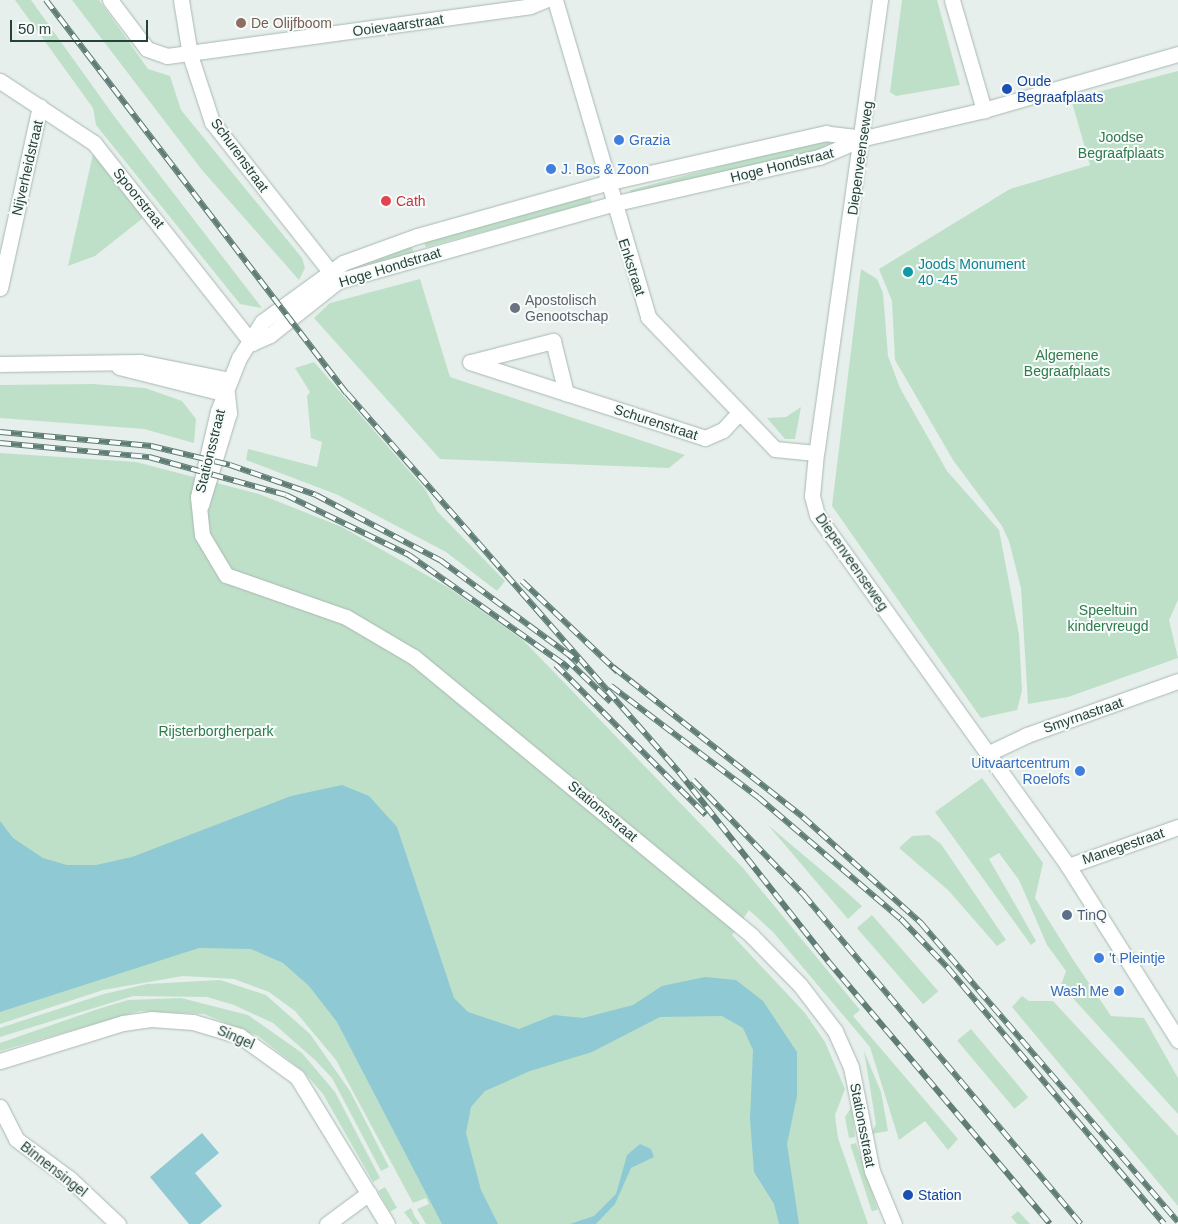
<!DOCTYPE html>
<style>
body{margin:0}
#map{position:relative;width:1178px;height:1224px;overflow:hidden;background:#e6efeb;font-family:Helvetica,sans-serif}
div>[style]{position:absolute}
.green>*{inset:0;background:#bfe0c8;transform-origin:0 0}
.water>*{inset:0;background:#8ec9d4}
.roads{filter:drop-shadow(0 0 1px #a8b8b2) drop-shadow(0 0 1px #a8b8b2)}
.minor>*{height:15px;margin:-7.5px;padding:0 7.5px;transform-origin:7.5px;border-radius:7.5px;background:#fff}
.rail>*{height:5.5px;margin-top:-2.75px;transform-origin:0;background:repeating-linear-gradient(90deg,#f7fbf9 0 11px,#5f7d75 0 22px);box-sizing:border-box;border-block:1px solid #5f7d75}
.dots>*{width:14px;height:14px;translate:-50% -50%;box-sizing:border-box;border:2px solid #f7fbf9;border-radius:50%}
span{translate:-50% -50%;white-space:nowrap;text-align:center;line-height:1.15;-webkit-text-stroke:4px #f7fbf9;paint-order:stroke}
.education-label{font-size:14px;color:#785e54}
.left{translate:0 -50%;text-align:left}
.street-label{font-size:14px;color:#24423a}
.transit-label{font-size:14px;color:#164399}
.park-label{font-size:14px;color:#2d7a4b}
.shop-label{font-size:14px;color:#366cbe}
.right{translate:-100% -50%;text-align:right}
.health-label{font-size:14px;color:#be3a42}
.culture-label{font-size:14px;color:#0d838f}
.worship-label{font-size:14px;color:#5b616d}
.service-label{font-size:14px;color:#4e5e75}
.scale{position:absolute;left:10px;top:20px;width:138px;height:22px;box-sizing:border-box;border:2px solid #24423a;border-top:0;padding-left:6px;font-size:15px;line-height:18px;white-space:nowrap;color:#24423a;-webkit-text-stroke:4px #f7fbf9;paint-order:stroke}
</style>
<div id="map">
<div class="green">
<div style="clip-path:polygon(15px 0,31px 0,114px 116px,262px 308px,240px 304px,96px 125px,93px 108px)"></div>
<div style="clip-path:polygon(72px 0,99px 0,148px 69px,170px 76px,181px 110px,302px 258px,305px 268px,299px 280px,202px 170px)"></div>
<div style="clip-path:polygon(902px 0,937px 0,960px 85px,896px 96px,890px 92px)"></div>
<div style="clip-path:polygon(1178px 71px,1178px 600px,1169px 620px,1178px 658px,1068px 697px,1028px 704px,1021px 588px,1009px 541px,1002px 526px,953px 460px,895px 360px,892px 301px,879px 269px,1010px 189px,1090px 165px,1071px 99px)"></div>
<div style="left:829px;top:137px;width:11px;height:206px;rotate:75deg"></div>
<div style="clip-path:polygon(93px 154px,143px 218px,95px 256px,68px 266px)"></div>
<div style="left:589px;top:192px;width:11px;height:172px;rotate:75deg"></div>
<div style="clip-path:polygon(411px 244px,414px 254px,354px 267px,354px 264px)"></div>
<div style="clip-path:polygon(861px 269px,877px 279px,883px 293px,888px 356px,900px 388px,947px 471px,999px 530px,1019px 635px,1022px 691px,1017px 710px,981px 718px,832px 506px)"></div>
<div style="clip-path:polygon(420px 279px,450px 377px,685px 455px,669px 468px,440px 459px,314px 318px,330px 303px)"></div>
<div style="clip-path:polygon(314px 362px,425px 489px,437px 511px,505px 581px,497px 591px,446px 552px,338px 495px,246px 460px,248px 449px,317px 467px,322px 442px,311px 438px,307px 396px,310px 392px,295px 368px)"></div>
<div style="clip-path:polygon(93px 384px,145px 388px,182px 401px,196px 419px,194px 443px,144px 429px,0 418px,0 385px)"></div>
<div style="clip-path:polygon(801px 407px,795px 439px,785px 439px,767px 418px,786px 417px)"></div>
<div style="clip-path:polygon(0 453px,136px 462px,259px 494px,342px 527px,449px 588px,523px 640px,743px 868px,860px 1010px,853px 1016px,958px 1139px,948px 1150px,925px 1121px,899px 1140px,870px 1047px,773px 932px,749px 910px,732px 935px,805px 1013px,825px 1042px,845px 1089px,835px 1115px,838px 1138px,868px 1224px,426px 1224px,417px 1209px,429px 1204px,426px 1198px,413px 1203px,336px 1060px,295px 1011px,269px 992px,234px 979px,183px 976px,103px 990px,0 1024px)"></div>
<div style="clip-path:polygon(982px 778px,1043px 863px,1035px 898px,1072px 958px,1111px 1016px,1144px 1018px,1178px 1078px,1178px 1114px,1061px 985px,1066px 971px,1047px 945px,1019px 880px,999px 853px,989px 859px,1036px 941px,1031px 945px,935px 812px)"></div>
<div style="clip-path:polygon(768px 825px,833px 880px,862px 906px,848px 919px)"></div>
<div style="clip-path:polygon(929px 835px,941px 844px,1006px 940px,997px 946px,948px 890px,899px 848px,912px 836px)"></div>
<div style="left:872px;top:915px;width:101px;height:20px;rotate:49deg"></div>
<div style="clip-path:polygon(220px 980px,266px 995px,310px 1034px,350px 1091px,389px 1167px,381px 1171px,332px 1078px,315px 1060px,273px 1023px,234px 1005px,207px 997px,133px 996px,0 1037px,0 1028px,104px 994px,147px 984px)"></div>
<div style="clip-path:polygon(1022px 996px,1029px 1001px,1053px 1001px,1178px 1136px,1178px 1206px,1012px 1007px)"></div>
<div style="clip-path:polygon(181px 998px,248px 1015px,302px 1053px,335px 1092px,380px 1178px,373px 1182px,323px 1094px,304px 1072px,258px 1036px,204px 1014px,140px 1011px,0 1051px,0 1043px,98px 1009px,128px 1000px)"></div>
<div style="left:971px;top:1029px;width:89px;height:18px;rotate:50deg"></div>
<div style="clip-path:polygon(864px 1051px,881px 1092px,888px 1131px,871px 1134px,876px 1124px)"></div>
<div style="clip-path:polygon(852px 1106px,855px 1137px,849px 1138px,845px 1117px)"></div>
<div style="left:856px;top:1143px;width:70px;height:6px;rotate:72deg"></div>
<div style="left:385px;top:1187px;width:24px;height:8px;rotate:60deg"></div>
<div style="clip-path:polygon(411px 1208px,415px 1217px,420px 1224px,413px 1224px,404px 1212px)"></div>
<div style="clip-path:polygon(1018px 1211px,1030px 1224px,1017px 1224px,1011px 1217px)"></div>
</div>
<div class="water">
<div style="clip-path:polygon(342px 785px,369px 796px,397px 827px,454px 998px,468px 1012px,519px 1029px,554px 1015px,583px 1018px,633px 1005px,662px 986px,705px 977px,736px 980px,763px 1001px,797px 1052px,797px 1096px,787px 1144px,799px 1224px,779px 1224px,774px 1204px,754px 1172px,750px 1119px,753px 1050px,743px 1028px,722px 1016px,660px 1017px,592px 1052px,530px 1071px,485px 1091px,471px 1107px,466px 1133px,481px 1190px,498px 1224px,442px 1224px,337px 1022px,309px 986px,283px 963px,251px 949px,199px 948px,0 1012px,0 821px,13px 838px,43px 858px,67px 865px,96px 865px,132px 857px,291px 796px)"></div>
<div style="clip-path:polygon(202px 1133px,219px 1153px,195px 1173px,222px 1206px,200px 1224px,189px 1224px,150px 1177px)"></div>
<div style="clip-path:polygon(640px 1144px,651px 1149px,654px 1157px,631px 1168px,615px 1204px,596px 1224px,570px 1224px,594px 1216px,616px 1194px,627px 1155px)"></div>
</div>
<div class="roads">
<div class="minor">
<div style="left:110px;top:0;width:61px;rotate:52.9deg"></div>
<div style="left:147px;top:49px;width:21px;rotate:19deg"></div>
<div style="left:167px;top:56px;width:366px;rotate:-7.8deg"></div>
<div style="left:530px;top:6px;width:16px;rotate:-22deg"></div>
<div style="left:181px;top:0;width:56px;rotate:80.7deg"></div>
<div style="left:190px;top:55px;width:71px;rotate:71.8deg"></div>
<div style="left:212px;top:122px;width:199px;rotate:51.7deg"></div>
<div style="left:555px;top:0;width:330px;rotate:73.6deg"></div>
<div style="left:648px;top:317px;width:183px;rotate:46.1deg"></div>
<div style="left:775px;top:449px;width:41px;rotate:5.6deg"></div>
<div style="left:880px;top:0;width:457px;rotate:98deg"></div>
<div style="left:816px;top:453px;width:43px;rotate:95.3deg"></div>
<div style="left:812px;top:496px;width:20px;rotate:75deg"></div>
<div style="left:817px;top:515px;width:432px;rotate:54.4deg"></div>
<div style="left:1068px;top:866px;width:206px;rotate:57.7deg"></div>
<div style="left:952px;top:0;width:115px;rotate:73.8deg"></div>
<div style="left:0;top:81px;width:113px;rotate:33.4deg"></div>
<div style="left:94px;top:143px;width:255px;rotate:51.7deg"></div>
<div style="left:864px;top:138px;width:38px;rotate:-173deg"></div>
<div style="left:826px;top:133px;width:226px;rotate:167.2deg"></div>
<div style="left:606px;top:183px;width:196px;rotate:164.3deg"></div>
<div style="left:417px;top:236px;width:79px;rotate:160deg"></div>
<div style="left:343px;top:263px;width:100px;rotate:143.9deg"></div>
<div style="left:262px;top:322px;width:43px;rotate:122.6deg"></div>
<div style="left:239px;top:358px;width:57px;rotate:111.6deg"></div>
<div style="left:218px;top:411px;width:88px;rotate:103.1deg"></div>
<div style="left:198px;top:497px;width:38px;rotate:84deg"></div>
<div style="left:202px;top:535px;width:47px;rotate:59deg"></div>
<div style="left:226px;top:575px;width:127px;rotate:19.3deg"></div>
<div style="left:346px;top:617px;width:79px;rotate:30.5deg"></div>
<div style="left:414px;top:657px;width:437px;rotate:39.5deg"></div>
<div style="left:751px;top:935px;width:70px;rotate:45.6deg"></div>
<div style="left:800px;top:985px;width:58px;rotate:52.7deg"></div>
<div style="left:835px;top:1031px;width:39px;rotate:66deg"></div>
<div style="left:851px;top:1067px;width:106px;rotate:78.6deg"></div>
<div style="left:872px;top:1171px;width:57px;rotate:67.5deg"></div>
<div style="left:0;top:288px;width:186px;rotate:-77.6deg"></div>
<div style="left:252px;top:343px;width:20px;rotate:-24deg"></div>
<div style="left:270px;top:335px;width:87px;rotate:-38.5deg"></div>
<div style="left:338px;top:281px;width:285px;rotate:-15.7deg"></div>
<div style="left:612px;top:204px;width:212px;rotate:-12.8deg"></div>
<div style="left:819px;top:157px;width:49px;rotate:-22.9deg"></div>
<div style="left:864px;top:138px;width:123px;rotate:-13.1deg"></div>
<div style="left:984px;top:110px;width:202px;rotate:-16.1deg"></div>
<div style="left:470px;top:362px;width:247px;rotate:17.9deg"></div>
<div style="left:705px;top:438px;width:20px;rotate:-24deg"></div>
<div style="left:723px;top:430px;width:23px;rotate:-47deg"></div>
<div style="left:471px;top:362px;width:85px;rotate:-14.4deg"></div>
<div style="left:553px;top:341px;width:54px;rotate:76deg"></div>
<div style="left:0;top:364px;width:140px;rotate:-0.8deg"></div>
<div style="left:140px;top:362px;width:92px;rotate:11.3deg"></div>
<div style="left:119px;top:367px;width:111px;rotate:14deg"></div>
<div style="left:201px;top:505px;width:96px;rotate:-73.1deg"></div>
<div style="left:229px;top:413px;width:19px;rotate:-96deg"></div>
<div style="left:989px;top:753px;width:42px;rotate:-25.3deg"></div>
<div style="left:1027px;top:735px;width:160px;rotate:-19.7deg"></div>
<div style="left:1068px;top:866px;width:117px;rotate:-19.5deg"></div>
<div style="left:0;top:1061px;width:129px;rotate:-17.2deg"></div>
<div style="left:123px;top:1023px;width:28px;rotate:-8deg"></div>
<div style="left:151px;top:1019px;width:42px;rotate:4.1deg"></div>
<div style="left:193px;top:1022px;width:49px;rotate:16.6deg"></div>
<div style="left:240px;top:1036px;width:70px;rotate:35.7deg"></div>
<div style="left:297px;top:1077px;width:172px;rotate:58.5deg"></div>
<div style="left:0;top:1107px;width:36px;rotate:63deg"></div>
<div style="left:16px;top:1139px;width:67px;rotate:36.5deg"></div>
<div style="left:70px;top:1179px;width:66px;rotate:43.2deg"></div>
<div style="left:327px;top:1224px;width:52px;rotate:-36.4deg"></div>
</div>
</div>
<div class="rail">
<div style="left:46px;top:0;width:495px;rotate:52.6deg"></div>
<div style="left:347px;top:393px;width:504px;rotate:48.78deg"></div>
<div style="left:679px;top:772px;width:241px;rotate:51.7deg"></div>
<div style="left:828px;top:961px;width:344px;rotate:49.8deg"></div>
<div style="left:0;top:432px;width:152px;rotate:5.3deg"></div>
<div style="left:151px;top:446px;width:81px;rotate:13.5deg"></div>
<div style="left:230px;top:465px;width:91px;rotate:19.2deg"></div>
<div style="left:316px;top:495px;width:140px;rotate:27.7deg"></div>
<div style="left:440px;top:560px;width:172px;rotate:36.3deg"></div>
<div style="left:0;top:443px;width:150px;rotate:5.4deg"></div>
<div style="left:149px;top:457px;width:142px;rotate:15.5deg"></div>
<div style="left:286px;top:495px;width:137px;rotate:26deg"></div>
<div style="left:409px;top:555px;width:196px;rotate:35.2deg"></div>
<div style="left:522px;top:581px;width:132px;rotate:43.5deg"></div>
<div style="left:566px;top:659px;width:62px;rotate:43.7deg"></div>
<div style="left:556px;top:665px;width:212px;rotate:45deg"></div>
<div style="left:613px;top:667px;width:242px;rotate:38.3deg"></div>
<div style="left:803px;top:817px;width:159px;rotate:41.9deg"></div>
<div style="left:921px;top:923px;width:394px;rotate:49.3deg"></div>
<div style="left:611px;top:686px;width:184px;rotate:37.1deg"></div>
<div style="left:758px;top:797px;width:188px;rotate:40.5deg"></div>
<div style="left:901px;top:919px;width:68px;rotate:46.2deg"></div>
<div style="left:948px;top:968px;width:335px;rotate:49.8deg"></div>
<div style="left:693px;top:780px;width:160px;rotate:46deg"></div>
<div style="left:804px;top:895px;width:430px;rotate:49.9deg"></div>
</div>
<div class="dots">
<div style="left:241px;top:23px;background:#8d6e63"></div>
<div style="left:1007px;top:89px;background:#1a4fb4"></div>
<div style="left:619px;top:140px;background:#3f7fe0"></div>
<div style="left:551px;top:169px;background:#3f7fe0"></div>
<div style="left:386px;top:201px;background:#e0444e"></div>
<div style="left:908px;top:272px;background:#0f9aa8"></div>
<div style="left:515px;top:308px;background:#6b7280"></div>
<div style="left:1080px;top:771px;background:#3f7fe0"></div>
<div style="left:1067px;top:915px;background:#5c6f8a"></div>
<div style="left:1099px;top:958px;background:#3f7fe0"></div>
<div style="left:1119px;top:991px;background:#3f7fe0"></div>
<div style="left:908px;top:1195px;background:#1a4fb4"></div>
</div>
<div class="education-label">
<span class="left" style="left:251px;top:23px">De Olijfboom</span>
</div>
<div class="street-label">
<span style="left:398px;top:25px;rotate:-8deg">Ooievaarstraat</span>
<span style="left:240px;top:155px;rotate:54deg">Schurenstraat</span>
<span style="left:860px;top:158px;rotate:-82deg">Diepenveenseweg</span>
<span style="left:782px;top:165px;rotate:-14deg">Hoge Hondstraat</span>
<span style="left:27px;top:168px;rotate:-77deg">Nijverheidstraat</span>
<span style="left:139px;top:198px;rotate:51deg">Spoorstraat</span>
<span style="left:390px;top:267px;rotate:-17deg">Hoge Hondstraat</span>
<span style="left:632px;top:267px;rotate:72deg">Enkstraat</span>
<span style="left:656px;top:422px;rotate:18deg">Schurenstraat</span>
<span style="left:210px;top:451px;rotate:-76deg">Stationsstraat</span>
<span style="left:852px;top:562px;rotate:55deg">Diepenveenseweg</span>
<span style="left:1083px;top:715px;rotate:-19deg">Smyrnastraat</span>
<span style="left:603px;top:811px;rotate:40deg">Stationsstraat</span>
<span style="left:1123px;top:846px;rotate:-19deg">Manegestraat</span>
<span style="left:236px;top:1037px;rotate:24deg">Singel</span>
<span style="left:863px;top:1125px;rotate:79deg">Stationsstraat</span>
<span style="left:54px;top:1169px;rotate:38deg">Binnensingel</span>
</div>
<div class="transit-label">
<span class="left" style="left:1017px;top:89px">Oude<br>Begraafplaats</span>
<span class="left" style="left:918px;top:1195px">Station</span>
</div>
<div class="park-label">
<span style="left:1121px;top:145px">Joodse<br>Begraafplaats</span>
<span style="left:1067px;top:363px">Algemene<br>Begraafplaats</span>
<span style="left:1108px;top:618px">Speeltuin<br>kindervreugd</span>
<span style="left:216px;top:731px">Rijsterborgherpark</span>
</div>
<div class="shop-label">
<span class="left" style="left:629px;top:140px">Grazia</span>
<span class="left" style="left:561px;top:169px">J. Bos &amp; Zoon</span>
<span class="right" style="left:1070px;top:771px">Uitvaartcentrum<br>Roelofs</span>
<span class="left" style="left:1109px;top:958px">'t Pleintje</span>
<span class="right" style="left:1109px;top:991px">Wash Me</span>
</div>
<div class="health-label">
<span class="left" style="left:396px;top:201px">Cath</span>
</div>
<div class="culture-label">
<span class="left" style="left:918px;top:272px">Joods Monument<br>40 -45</span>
</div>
<div class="worship-label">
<span class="left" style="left:525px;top:308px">Apostolisch<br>Genootschap</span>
</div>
<div class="service-label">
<span class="left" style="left:1077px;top:915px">TinQ</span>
</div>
<div class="scale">50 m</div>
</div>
